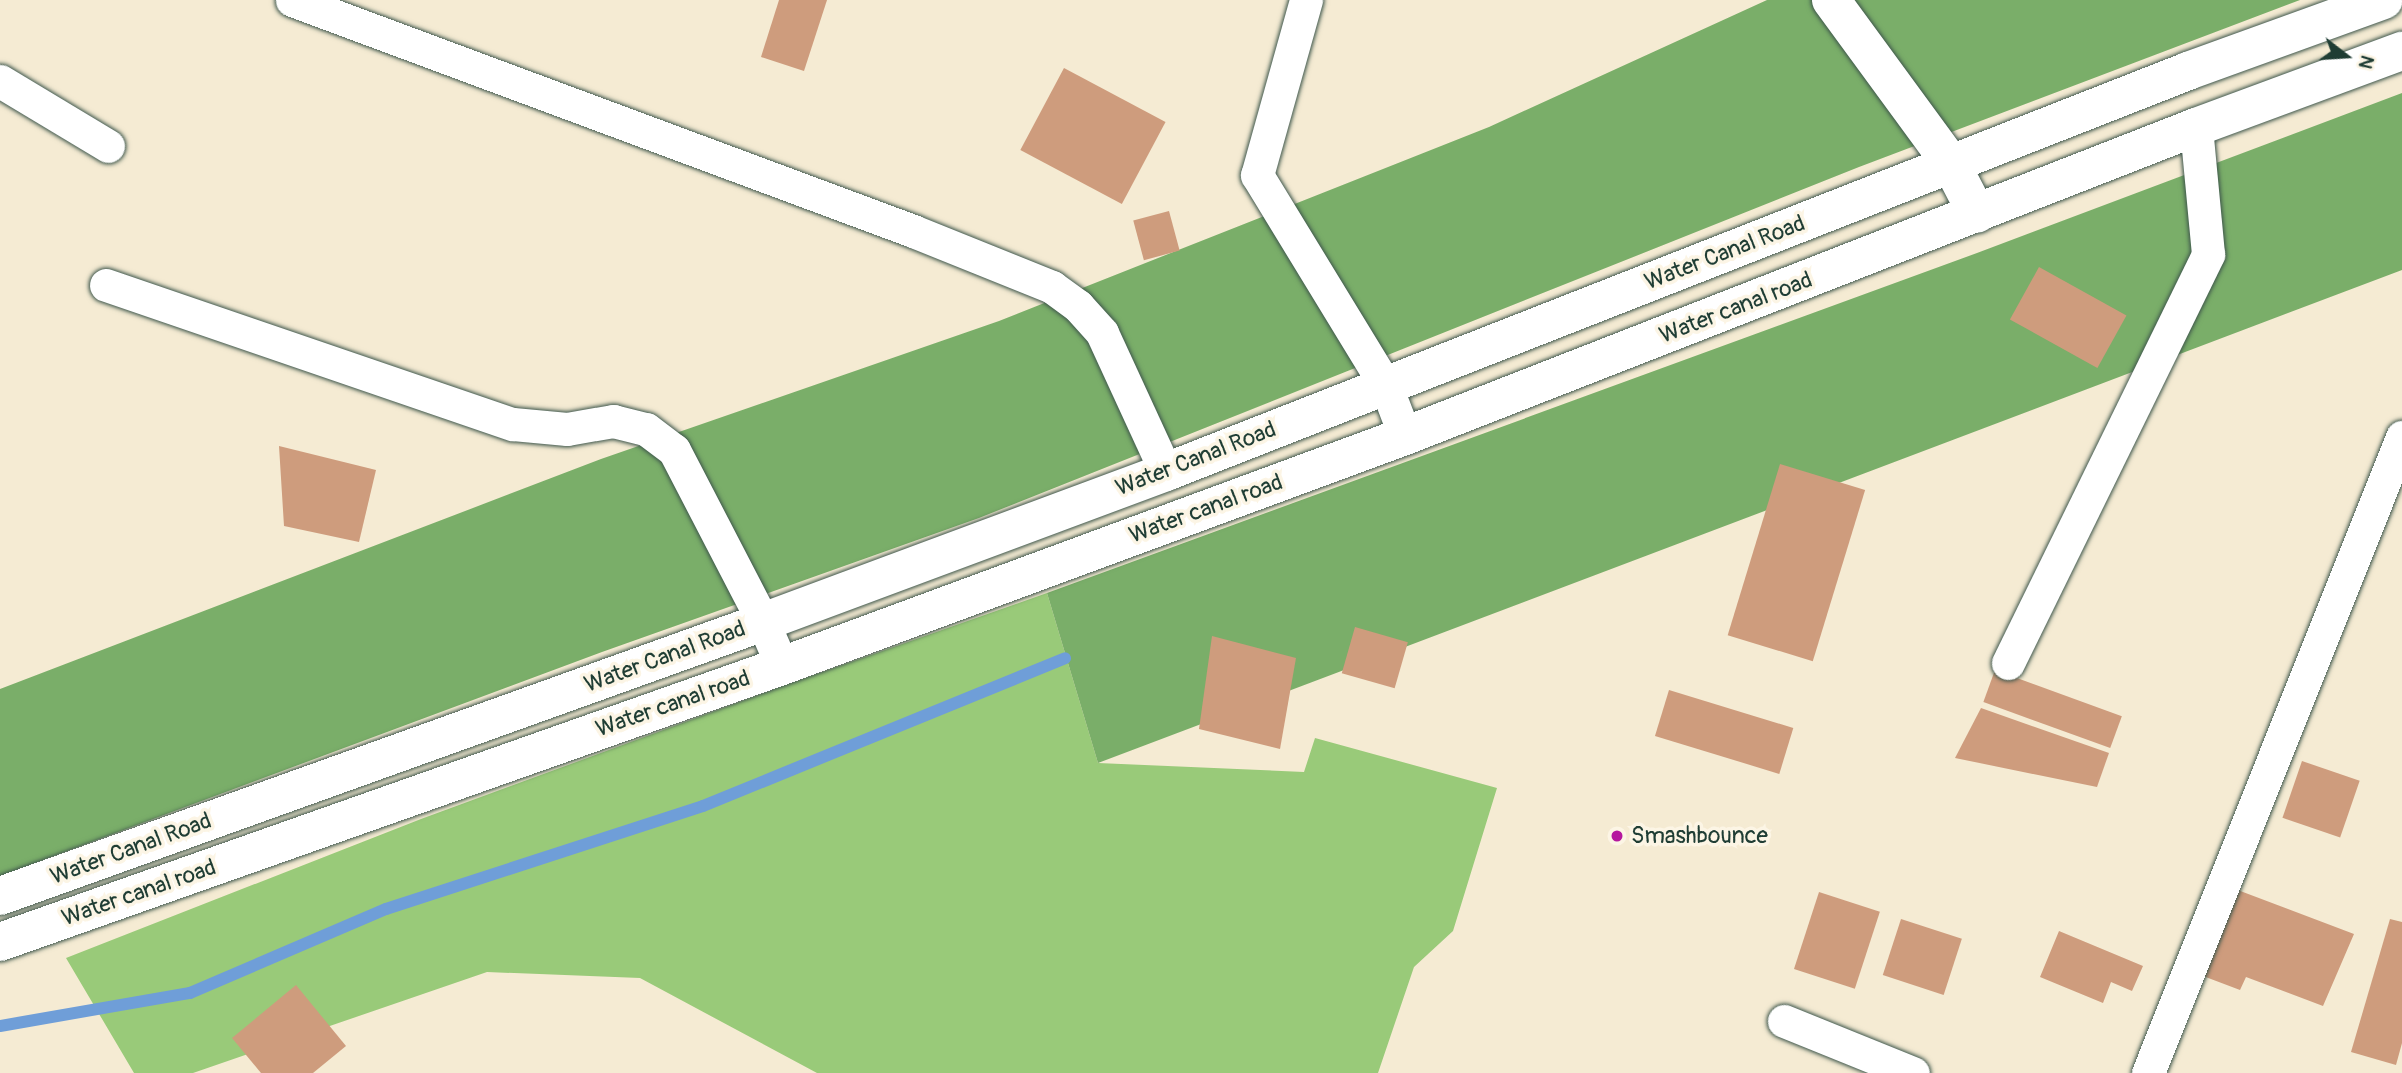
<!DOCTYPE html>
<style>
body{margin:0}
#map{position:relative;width:2402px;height:1073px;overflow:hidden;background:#f5ebd3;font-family:Pangolin,sans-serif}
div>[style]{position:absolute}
.green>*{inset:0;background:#99ca79}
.forest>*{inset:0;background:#7aae69}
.stream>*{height:12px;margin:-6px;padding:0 6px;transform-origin:6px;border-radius:6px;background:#6f9ed8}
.building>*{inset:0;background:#ce9c7d;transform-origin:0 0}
.roads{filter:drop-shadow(0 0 2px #3f574c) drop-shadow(0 0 2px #3f574c)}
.minor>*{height:33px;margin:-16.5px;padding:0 16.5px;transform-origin:16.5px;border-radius:16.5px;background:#fff}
.tertiary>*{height:38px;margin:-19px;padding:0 19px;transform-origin:19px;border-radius:19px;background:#fff}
.secondary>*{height:38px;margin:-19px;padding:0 19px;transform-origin:19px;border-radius:19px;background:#fff}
.dots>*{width:19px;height:19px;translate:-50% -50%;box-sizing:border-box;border:4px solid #fcf5e5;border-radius:50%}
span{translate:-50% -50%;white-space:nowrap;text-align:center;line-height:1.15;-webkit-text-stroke:7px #fcf5e5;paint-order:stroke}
.street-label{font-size:23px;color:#1f3d34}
.poi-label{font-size:23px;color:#1f3d34}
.left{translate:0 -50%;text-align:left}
.north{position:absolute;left:2311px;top:21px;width:70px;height:70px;-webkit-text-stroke:5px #fcf5e5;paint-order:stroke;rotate:107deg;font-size:19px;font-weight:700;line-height:28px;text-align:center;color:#1f3d34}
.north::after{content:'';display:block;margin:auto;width:24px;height:32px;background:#1f3d34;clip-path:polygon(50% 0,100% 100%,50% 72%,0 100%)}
</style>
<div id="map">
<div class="green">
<div style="clip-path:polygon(1047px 593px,1098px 763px,1304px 772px,1315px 738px,1497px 788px,1453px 931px,1414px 967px,1378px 1073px,817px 1073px,640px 978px,487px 972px,193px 1073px,134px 1073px,66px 958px,421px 819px,794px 682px)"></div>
</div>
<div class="forest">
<div style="clip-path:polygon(1767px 0,2300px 0,1859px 167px,979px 518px,602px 652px,0 876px,0 689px,601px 459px,999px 321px,1489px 127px)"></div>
<div style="clip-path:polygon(2402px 93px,2402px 270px,1098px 763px,1047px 593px,1977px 253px)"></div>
</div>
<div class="stream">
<div style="left:0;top:1026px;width:193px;rotate:-9.9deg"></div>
<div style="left:190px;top:993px;width:213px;rotate:-23.2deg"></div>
<div style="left:386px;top:909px;width:333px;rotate:-18deg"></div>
<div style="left:703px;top:806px;width:391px;rotate:-22.2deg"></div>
</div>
<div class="building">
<div style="clip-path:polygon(779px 0,827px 0,804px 71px,761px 57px)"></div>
<div style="left:1064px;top:68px;width:115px;height:93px;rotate:28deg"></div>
<div style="left:1169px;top:211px;width:41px;height:37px;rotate:75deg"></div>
<div style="left:2039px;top:267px;width:100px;height:60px;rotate:29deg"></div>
<div style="clip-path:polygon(279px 446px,376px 470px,359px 542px,284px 526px)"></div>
<div style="left:1780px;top:464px;width:89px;height:179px;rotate:17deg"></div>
<div style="left:1355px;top:627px;width:55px;height:48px;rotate:16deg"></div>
<div style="clip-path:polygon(1212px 636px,1296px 658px,1280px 749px,1199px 729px)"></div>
<div style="left:1995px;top:670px;width:135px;height:34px;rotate:20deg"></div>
<div style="left:1669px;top:690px;width:130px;height:48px;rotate:17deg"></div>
<div style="clip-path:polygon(1981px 708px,2109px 753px,2097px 787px,1955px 758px)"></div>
<div style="left:2302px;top:761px;width:61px;height:60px;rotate:19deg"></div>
<div style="clip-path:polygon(2235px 889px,2354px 934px,2323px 1006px,2246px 977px,2240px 990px,2203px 976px)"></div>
<div style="left:1819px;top:892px;width:64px;height:81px;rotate:18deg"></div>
<div style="left:1901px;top:919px;width:64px;height:59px;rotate:18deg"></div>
<div style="clip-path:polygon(2390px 919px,2402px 922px,2402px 1043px,2396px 1065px,2351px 1052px)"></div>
<div style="clip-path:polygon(2059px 931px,2143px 966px,2132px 991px,2111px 982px,2103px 1003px,2040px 977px)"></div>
<div style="clip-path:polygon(296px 985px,346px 1046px,313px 1073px,261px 1073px,232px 1038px)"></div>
</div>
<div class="roads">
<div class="minor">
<div style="left:292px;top:0;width:663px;rotate:20.4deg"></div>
<div style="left:913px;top:231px;width:150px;rotate:21.9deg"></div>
<div style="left:1052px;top:287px;width:32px;rotate:36deg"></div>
<div style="left:1078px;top:306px;width:36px;rotate:48deg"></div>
<div style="left:1102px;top:333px;width:153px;rotate:65.3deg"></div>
<div style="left:1306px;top:0;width:182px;rotate:105.6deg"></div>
<div style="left:1257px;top:175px;width:247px;rotate:58.6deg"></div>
<div style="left:1386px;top:386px;width:53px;rotate:69.2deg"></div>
<div style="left:0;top:81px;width:126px;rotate:31deg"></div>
<div style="left:106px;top:285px;width:430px;rotate:18.9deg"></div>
<div style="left:513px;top:424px;width:54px;rotate:5.3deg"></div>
<div style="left:567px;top:429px;width:47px;rotate:-9.9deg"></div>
<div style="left:613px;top:421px;width:34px;rotate:14deg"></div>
<div style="left:646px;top:429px;width:35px;rotate:37deg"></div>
<div style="left:674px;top:450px;width:194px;rotate:62.6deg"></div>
<div style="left:763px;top:622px;width:48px;rotate:66.6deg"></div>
<div style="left:2008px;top:663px;width:455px;rotate:-63.9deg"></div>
<div style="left:2208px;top:254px;width:128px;rotate:-95.4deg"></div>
<div style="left:1784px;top:1021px;width:139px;rotate:22deg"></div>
<div style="left:2148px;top:1073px;width:685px;rotate:-68.23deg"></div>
</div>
<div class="tertiary">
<div style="left:1831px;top:0;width:203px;rotate:53.8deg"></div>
<div style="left:1951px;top:164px;width:56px;rotate:62.5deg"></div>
</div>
<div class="secondary">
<div style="left:0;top:896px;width:811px;rotate:-19.75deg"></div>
<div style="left:763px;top:622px;width:430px;rotate:-20.4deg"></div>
<div style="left:1166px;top:472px;width:1098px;rotate:-21.42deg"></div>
<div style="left:2188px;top:71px;width:208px;rotate:-19.9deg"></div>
<div style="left:0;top:942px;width:829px;rotate:-19.44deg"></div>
<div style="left:782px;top:666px;width:664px;rotate:-20.26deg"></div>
<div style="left:1405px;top:436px;width:849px;rotate:-21.34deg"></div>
<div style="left:2196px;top:127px;width:220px;rotate:-20.3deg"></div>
</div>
</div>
<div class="dots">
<div style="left:1617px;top:836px;background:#b5179e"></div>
</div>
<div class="street-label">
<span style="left:1725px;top:253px;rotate:-21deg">Water Canal Road</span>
<span style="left:1736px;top:308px;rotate:-21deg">Water canal road</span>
<span style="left:1196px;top:459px;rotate:-21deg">Water Canal Road</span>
<span style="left:1206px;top:509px;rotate:-20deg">Water canal road</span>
<span style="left:665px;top:657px;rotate:-20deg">Water Canal Road</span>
<span style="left:673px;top:704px;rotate:-19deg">Water canal road</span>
<span style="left:131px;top:849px;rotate:-20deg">Water Canal Road</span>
<span style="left:139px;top:893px;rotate:-19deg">Water canal road</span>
</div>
<div class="poi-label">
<span class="left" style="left:1631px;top:836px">Smashbounce</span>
</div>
<div class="north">N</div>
</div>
